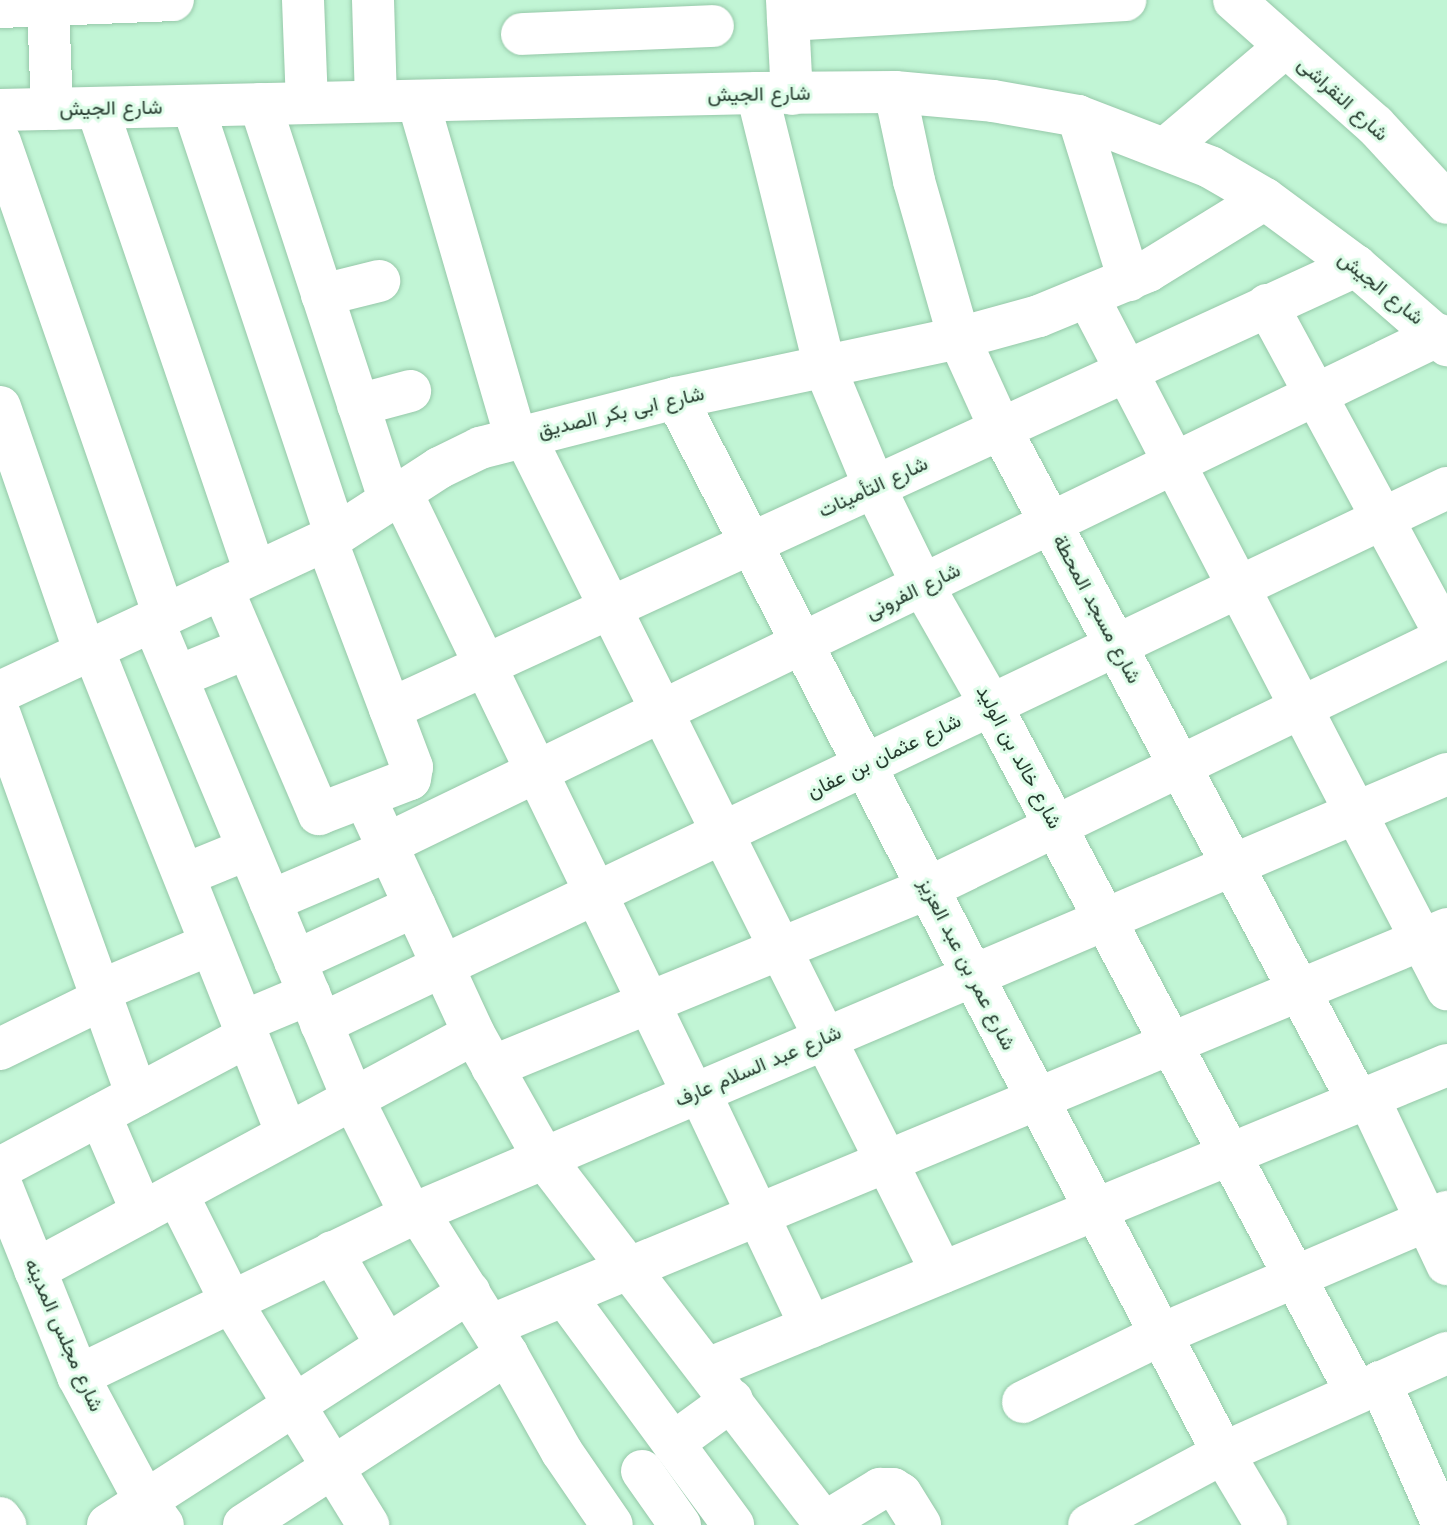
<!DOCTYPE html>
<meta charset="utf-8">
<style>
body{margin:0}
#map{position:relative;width:1447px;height:1525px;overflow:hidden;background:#c1f5d5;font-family:"Work Sans",Vazirmatn,sans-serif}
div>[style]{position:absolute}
.roads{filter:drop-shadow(0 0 2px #96c8a9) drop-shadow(0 0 2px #96c8a9)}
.minor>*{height:42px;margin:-21px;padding:0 21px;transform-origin:21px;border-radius:21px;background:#fff}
span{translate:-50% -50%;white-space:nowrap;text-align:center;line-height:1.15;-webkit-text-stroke:6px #defde9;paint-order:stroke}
.street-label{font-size:20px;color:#263b2f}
</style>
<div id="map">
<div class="roads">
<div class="minor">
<div style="left:303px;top:0;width:103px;rotate:87.8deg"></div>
<div style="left:373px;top:0;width:101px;rotate:88.3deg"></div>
<div style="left:787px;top:0;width:94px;rotate:87deg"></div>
<div style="left:1234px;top:0;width:188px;rotate:41.6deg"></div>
<div style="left:1375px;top:125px;width:106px;rotate:47.3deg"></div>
<div style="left:48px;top:5px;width:104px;rotate:87.8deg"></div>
<div style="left:0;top:7px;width:173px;rotate:-2.3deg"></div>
<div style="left:788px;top:20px;width:338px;rotate:-3.4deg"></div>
<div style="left:522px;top:34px;width:191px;rotate:-2.4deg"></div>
<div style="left:895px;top:92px;width:91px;rotate:77.9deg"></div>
<div style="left:914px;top:181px;width:163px;rotate:74deg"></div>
<div style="left:959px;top:338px;width:99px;rotate:65.5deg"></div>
<div style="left:1000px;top:428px;width:762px;rotate:61.99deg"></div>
<div style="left:757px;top:93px;width:283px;rotate:76.1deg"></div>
<div style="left:825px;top:368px;width:128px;rotate:67.4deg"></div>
<div style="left:874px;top:486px;width:111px;rotate:63.9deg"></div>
<div style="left:923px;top:586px;width:137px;rotate:60.3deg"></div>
<div style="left:991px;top:705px;width:778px;rotate:62.02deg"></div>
<div style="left:418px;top:101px;width:351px;rotate:73.8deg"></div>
<div style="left:260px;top:104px;width:419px;rotate:71.9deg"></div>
<div style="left:193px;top:106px;width:452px;rotate:71.6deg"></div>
<div style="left:97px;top:108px;width:491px;rotate:71.2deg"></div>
<div style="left:0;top:110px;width:757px;rotate:-1.29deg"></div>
<div style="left:757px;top:93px;width:138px;rotate:-0.4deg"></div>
<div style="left:895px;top:92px;width:98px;rotate:5.2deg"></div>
<div style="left:993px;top:101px;width:86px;rotate:10deg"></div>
<div style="left:1078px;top:116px;width:142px;rotate:21.1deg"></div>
<div style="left:1210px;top:167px;width:64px;rotate:30.2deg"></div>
<div style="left:1265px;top:199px;width:113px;rotate:36.4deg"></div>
<div style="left:1356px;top:266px;width:121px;rotate:41deg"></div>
<div style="left:1078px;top:116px;width:172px;rotate:72.7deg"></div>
<div style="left:0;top:142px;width:501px;rotate:70.88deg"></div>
<div style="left:1166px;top:148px;width:156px;rotate:-40.3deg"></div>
<div style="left:322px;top:295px;width:59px;rotate:-13.8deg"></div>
<div style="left:1088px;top:297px;width:780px;rotate:62.58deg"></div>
<div style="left:1267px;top:305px;width:379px;rotate:61.6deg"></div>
<div style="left:676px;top:398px;width:650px;rotate:62.8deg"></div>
<div style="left:973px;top:976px;width:539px;rotate:62.34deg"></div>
<div style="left:1223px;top:1453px;width:84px;rotate:59.2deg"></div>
<div style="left:358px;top:405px;width:54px;rotate:-15.1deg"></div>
<div style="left:0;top:407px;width:259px;rotate:70.9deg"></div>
<div style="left:524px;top:435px;width:936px;rotate:63.49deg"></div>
<div style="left:402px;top:494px;width:667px;rotate:64.13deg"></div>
<div style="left:222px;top:588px;width:246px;rotate:66.8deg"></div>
<div style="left:319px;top:814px;width:97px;rotate:-21deg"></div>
<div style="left:410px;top:779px;width:12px;rotate:-81deg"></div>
<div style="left:412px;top:767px;width:243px;rotate:-110.7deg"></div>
<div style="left:153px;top:621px;width:518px;rotate:67.3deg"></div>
<div style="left:353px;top:1099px;width:130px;rotate:63.4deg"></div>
<div style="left:93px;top:649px;width:522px;rotate:68.2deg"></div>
<div style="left:177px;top:677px;width:76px;rotate:-22.5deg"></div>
<div style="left:0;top:692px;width:371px;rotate:-25deg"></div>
<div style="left:336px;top:535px;width:123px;rotate:-33deg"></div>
<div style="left:439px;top:468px;width:46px;rotate:-26deg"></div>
<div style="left:480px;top:448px;width:202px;rotate:-14.3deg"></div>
<div style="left:676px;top:398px;width:289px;rotate:-12deg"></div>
<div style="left:959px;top:338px;width:83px;rotate:-15.4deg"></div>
<div style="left:1039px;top:316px;width:118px;rotate:-22.4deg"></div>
<div style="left:1148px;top:271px;width:137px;rotate:-31.6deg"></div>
<div style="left:390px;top:709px;width:1063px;rotate:-24.64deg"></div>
<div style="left:0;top:715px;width:404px;rotate:70.2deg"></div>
<div style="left:365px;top:798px;width:260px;rotate:65.2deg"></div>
<div style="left:474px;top:1034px;width:142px;rotate:60.6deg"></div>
<div style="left:544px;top:1158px;width:463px;rotate:52.5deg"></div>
<div style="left:387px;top:844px;width:1169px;rotate:-25.82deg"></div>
<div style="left:184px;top:875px;width:69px;rotate:-22.1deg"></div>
<div style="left:270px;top:901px;width:130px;rotate:-23deg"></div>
<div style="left:295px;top:961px;width:132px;rotate:-24.6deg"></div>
<div style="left:99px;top:991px;width:121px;rotate:-22.8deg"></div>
<div style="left:242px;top:1022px;width:73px;rotate:-22.7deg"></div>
<div style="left:321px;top:1024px;width:1247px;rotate:-25.46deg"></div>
<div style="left:0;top:1049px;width:114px;rotate:-26.1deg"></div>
<div style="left:492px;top:1067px;width:471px;rotate:-22.3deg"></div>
<div style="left:928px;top:888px;width:577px;rotate:-25.81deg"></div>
<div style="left:699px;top:1091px;width:261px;rotate:64.6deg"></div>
<div style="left:1368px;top:1097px;width:185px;rotate:64.7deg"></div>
<div style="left:100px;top:1115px;width:106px;rotate:66.6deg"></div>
<div style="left:0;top:1168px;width:281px;rotate:-28deg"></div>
<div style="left:0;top:1182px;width:209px;rotate:68.1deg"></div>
<div style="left:78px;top:1376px;width:140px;rotate:61.8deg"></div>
<div style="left:144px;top:1499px;width:32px;rotate:54deg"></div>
<div style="left:177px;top:1194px;width:121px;rotate:63.4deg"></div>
<div style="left:231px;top:1302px;width:262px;rotate:58.4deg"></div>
<div style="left:418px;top:1212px;width:168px;rotate:57.9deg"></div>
<div style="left:507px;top:1354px;width:112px;rotate:60.7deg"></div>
<div style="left:562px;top:1452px;width:88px;rotate:55.6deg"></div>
<div style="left:332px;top:1252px;width:107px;rotate:59.6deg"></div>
<div style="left:35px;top:1270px;width:498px;rotate:-28.3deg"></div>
<div style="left:565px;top:1296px;width:284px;rotate:53.7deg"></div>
<div style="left:490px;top:1326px;width:1036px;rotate:-22.53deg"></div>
<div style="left:708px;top:1369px;width:799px;rotate:-22.36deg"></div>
<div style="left:78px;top:1376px;width:377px;rotate:-25.8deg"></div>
<div style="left:418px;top:1212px;width:1118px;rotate:-23.06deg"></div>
<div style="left:1380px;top:1382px;width:156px;rotate:66.2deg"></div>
<div style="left:1023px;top:1402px;width:155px;rotate:-26.1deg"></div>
<div style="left:1162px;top:1334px;width:310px;rotate:-23.2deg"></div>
<div style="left:673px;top:1443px;width:73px;rotate:-36.1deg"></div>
<div style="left:642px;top:1471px;width:66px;rotate:54.9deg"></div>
<div style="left:0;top:1518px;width:9px;rotate:54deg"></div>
<div style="left:824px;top:1523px;width:66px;rotate:-31.3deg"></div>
<div style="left:880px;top:1489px;width:13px"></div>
<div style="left:893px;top:1489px;width:9px;rotate:32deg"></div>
<div style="left:901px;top:1494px;width:36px;rotate:58deg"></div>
<div style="left:108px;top:1525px;width:430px;rotate:-32.8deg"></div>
<div style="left:244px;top:1525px;width:314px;rotate:-33deg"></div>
<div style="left:1089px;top:1525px;width:152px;rotate:-28.2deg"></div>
<div style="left:1223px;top:1453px;width:245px;rotate:-24.1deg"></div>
</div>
</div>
<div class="street-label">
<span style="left:759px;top:94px;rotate:-1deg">شارع الجيش</span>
<span style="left:1343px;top:99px;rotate:42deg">شارع النقراشى</span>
<span style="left:111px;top:108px;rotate:-1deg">شارع الجيش</span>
<span style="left:1381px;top:288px;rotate:39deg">شارع الجيش</span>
<span style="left:621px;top:412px;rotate:-13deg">شارع ابى بكر الصديق</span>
<span style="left:873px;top:487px;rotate:-25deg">شارع التأمينات</span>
<span style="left:913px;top:591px;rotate:-26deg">شارع الفرونى</span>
<span style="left:1097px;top:609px;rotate:62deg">شارع مسجد المحطة</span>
<span style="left:884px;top:756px;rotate:-26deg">شارع عثمان بن عفان</span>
<span style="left:1019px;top:757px;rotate:62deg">شارع خالد بن الوليد</span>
<span style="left:967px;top:964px;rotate:63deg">شارع عمر بن عبد العزيز</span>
<span style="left:758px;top:1066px;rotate:-23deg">شارع عبد السلام عارف</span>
<span style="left:64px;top:1335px;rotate:66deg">شارع مجلس المدينه</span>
</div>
</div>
